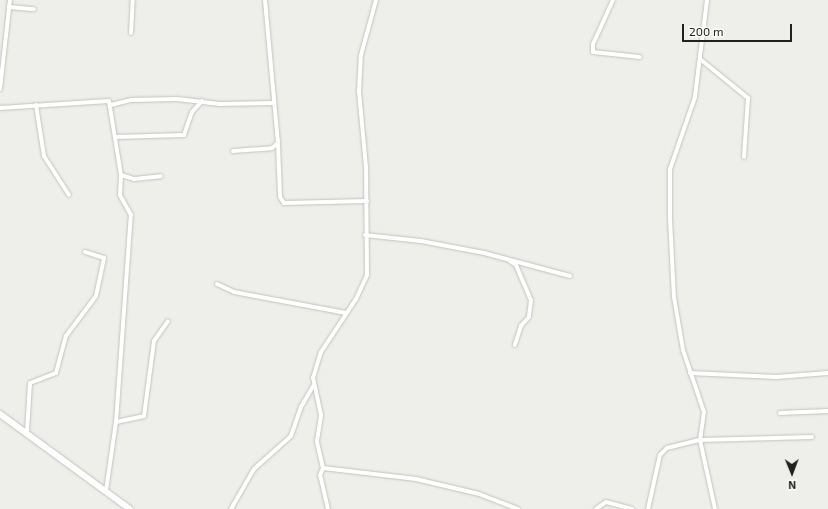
<!DOCTYPE html>
<style>
body{margin:0}
#map{position:relative;width:828px;height:509px;overflow:hidden;background:#eeeeea;font-family:"Exo 2",sans-serif}
div>[style]{position:absolute}
.roads{filter:drop-shadow(0 0 1px #c2c2be) drop-shadow(0 0 1px #c2c2be)}
.street>*{height:4px;margin:-2px;padding:0 2px;transform-origin:2px;border-radius:2px;background:#fff}
.secondary>*{height:6px;margin:-3px;padding:0 3px;transform-origin:3px;border-radius:3px;background:#fff}
span{translate:-50% -50%;white-space:nowrap;text-align:center;line-height:1.15;-webkit-text-stroke:3px #fbfcf7;paint-order:stroke}
.north{position:absolute;left:772px;top:453px;width:40px;height:40px;-webkit-text-stroke:3px #fbfcf7;paint-order:stroke;rotate:179deg;font-size:11px;font-weight:700;line-height:16px;text-align:center;color:#212120}
.north::after{content:'';display:block;margin:auto;width:14px;height:18px;background:#212120;clip-path:polygon(50% 0,100% 100%,50% 72%,0 100%)}
.scale{position:absolute;left:682px;top:24px;width:110px;height:18px;box-sizing:border-box;border:2px solid #212120;border-top:0;padding-left:5px;font-size:12px;line-height:14px;white-space:nowrap;color:#212120;-webkit-text-stroke:3px #fbfcf7;paint-order:stroke}
</style>
<div id="map">
<div class="roads">
<div class="street">
<div style="left:613px;top:0;width:48px;rotate:114.4deg"></div>
<div style="left:593px;top:44px;width:8px;rotate:90deg"></div>
<div style="left:593px;top:52px;width:47px;rotate:6.1deg"></div>
<div style="left:707px;top:0;width:98px;rotate:97.1deg"></div>
<div style="left:695px;top:97px;width:76px;rotate:109.1deg"></div>
<div style="left:670px;top:169px;width:50px;rotate:90deg"></div>
<div style="left:670px;top:219px;width:78px;rotate:87.1deg"></div>
<div style="left:674px;top:297px;width:54px;rotate:80.4deg"></div>
<div style="left:683px;top:350px;width:65px;rotate:71.3deg"></div>
<div style="left:704px;top:412px;width:28px;rotate:98deg"></div>
<div style="left:700px;top:440px;width:71px;rotate:77.7deg"></div>
<div style="left:9px;top:7px;width:25px;rotate:5deg"></div>
<div style="left:131px;top:33px;width:33px;rotate:-87deg"></div>
<div style="left:700px;top:59px;width:62px;rotate:39.1deg"></div>
<div style="left:748px;top:98px;width:59px;rotate:93.9deg"></div>
<div style="left:0;top:89px;width:90px;rotate:-83.6deg"></div>
<div style="left:36px;top:105px;width:52px;rotate:81.1deg"></div>
<div style="left:44px;top:156px;width:46px;rotate:57.3deg"></div>
<div style="left:111px;top:105px;width:21px;rotate:-14deg"></div>
<div style="left:131px;top:100px;width:46px;rotate:-1.2deg"></div>
<div style="left:177px;top:99px;width:43px;rotate:6.6deg"></div>
<div style="left:220px;top:104px;width:54px;rotate:-1.1deg"></div>
<div style="left:0;top:108px;width:109px;rotate:-3.7deg"></div>
<div style="left:109px;top:101px;width:75px;rotate:80.8deg"></div>
<div style="left:121px;top:175px;width:14px;rotate:17deg"></div>
<div style="left:134px;top:179px;width:27px;rotate:-6deg"></div>
<div style="left:116px;top:137px;width:68px;rotate:-1.7deg"></div>
<div style="left:184px;top:135px;width:24px;rotate:-71deg"></div>
<div style="left:192px;top:112px;width:15px;rotate:-48deg"></div>
<div style="left:278px;top:144px;width:53px;rotate:87.8deg"></div>
<div style="left:280px;top:197px;width:7px;rotate:56deg"></div>
<div style="left:284px;top:203px;width:83px;rotate:-1.4deg"></div>
<div style="left:233px;top:151px;width:39px;rotate:-4deg"></div>
<div style="left:272px;top:148px;width:8px;rotate:-40deg"></div>
<div style="left:278px;top:143px;width:144px;rotate:-95.2deg"></div>
<div style="left:365px;top:235px;width:56px;rotate:6.1deg"></div>
<div style="left:421px;top:241px;width:64px;rotate:10.8deg"></div>
<div style="left:484px;top:253px;width:89px;rotate:15deg"></div>
<div style="left:510px;top:261px;width:7px;rotate:34deg"></div>
<div style="left:516px;top:265px;width:38px;rotate:67deg"></div>
<div style="left:531px;top:300px;width:17px;rotate:97deg"></div>
<div style="left:529px;top:317px;width:12px;rotate:132deg"></div>
<div style="left:521px;top:326px;width:20px;rotate:108deg"></div>
<div style="left:217px;top:284px;width:19px;rotate:25deg"></div>
<div style="left:234px;top:292px;width:114px;rotate:10.6deg"></div>
<div style="left:690px;top:373px;width:86px;rotate:2.7deg"></div>
<div style="left:776px;top:377px;width:52px;rotate:-4.4deg"></div>
<div style="left:780px;top:413px;width:48px;rotate:-2.4deg"></div>
<div style="left:116px;top:422px;width:208px;rotate:-85.9deg"></div>
<div style="left:131px;top:215px;width:23px;rotate:-119deg"></div>
<div style="left:120px;top:195px;width:20px;rotate:-87deg"></div>
<div style="left:27px;top:432px;width:49px;rotate:-86.5deg"></div>
<div style="left:30px;top:383px;width:28px;rotate:-21deg"></div>
<div style="left:56px;top:373px;width:38px;rotate:-75deg"></div>
<div style="left:66px;top:336px;width:50px;rotate:-53.1deg"></div>
<div style="left:96px;top:296px;width:39px;rotate:-78deg"></div>
<div style="left:104px;top:258px;width:20px;rotate:-162deg"></div>
<div style="left:323px;top:468px;width:94px;rotate:6.7deg"></div>
<div style="left:416px;top:479px;width:65px;rotate:13.4deg"></div>
<div style="left:479px;top:494px;width:42px;rotate:21deg"></div>
<div style="left:106px;top:491px;width:70px;rotate:-81.8deg"></div>
<div style="left:116px;top:422px;width:29px;rotate:-12deg"></div>
<div style="left:144px;top:416px;width:76px;rotate:-82.4deg"></div>
<div style="left:154px;top:341px;width:24px;rotate:-55deg"></div>
<div style="left:231px;top:509px;width:46px;rotate:-60.1deg"></div>
<div style="left:254px;top:469px;width:50px;rotate:-41.7deg"></div>
<div style="left:291px;top:436px;width:31px;rotate:-71deg"></div>
<div style="left:301px;top:407px;width:24px;rotate:-60deg"></div>
<div style="left:328px;top:509px;width:35px;rotate:-103deg"></div>
<div style="left:320px;top:475px;width:8px;rotate:-67deg"></div>
<div style="left:323px;top:468px;width:28px;rotate:-103deg"></div>
<div style="left:317px;top:441px;width:26px;rotate:-81deg"></div>
<div style="left:321px;top:415px;width:38px;rotate:-102deg"></div>
<div style="left:313px;top:378px;width:27px;rotate:-73deg"></div>
<div style="left:321px;top:352px;width:64px;rotate:-56.6deg"></div>
<div style="left:356px;top:299px;width:26px;rotate:-65deg"></div>
<div style="left:367px;top:275px;width:108px;rotate:-90.5deg"></div>
<div style="left:366px;top:167px;width:76px;rotate:-95.3deg"></div>
<div style="left:359px;top:91px;width:36px;rotate:-87deg"></div>
<div style="left:361px;top:55px;width:57px;rotate:-74.7deg"></div>
<div style="left:596px;top:509px;width:12px;rotate:-35deg"></div>
<div style="left:606px;top:502px;width:27px;rotate:15deg"></div>
<div style="left:648px;top:509px;width:55px;rotate:-77.5deg"></div>
<div style="left:660px;top:455px;width:10px;rotate:-45deg"></div>
<div style="left:667px;top:448px;width:34px;rotate:-14deg"></div>
<div style="left:700px;top:440px;width:112px;rotate:-1.5deg"></div>
</div>
<div class="secondary">
<div style="left:0;top:414px;width:161px;rotate:36.2deg"></div>
</div>
</div>
<div class="north">N</div>
<div class="scale">200 m</div>
</div>
